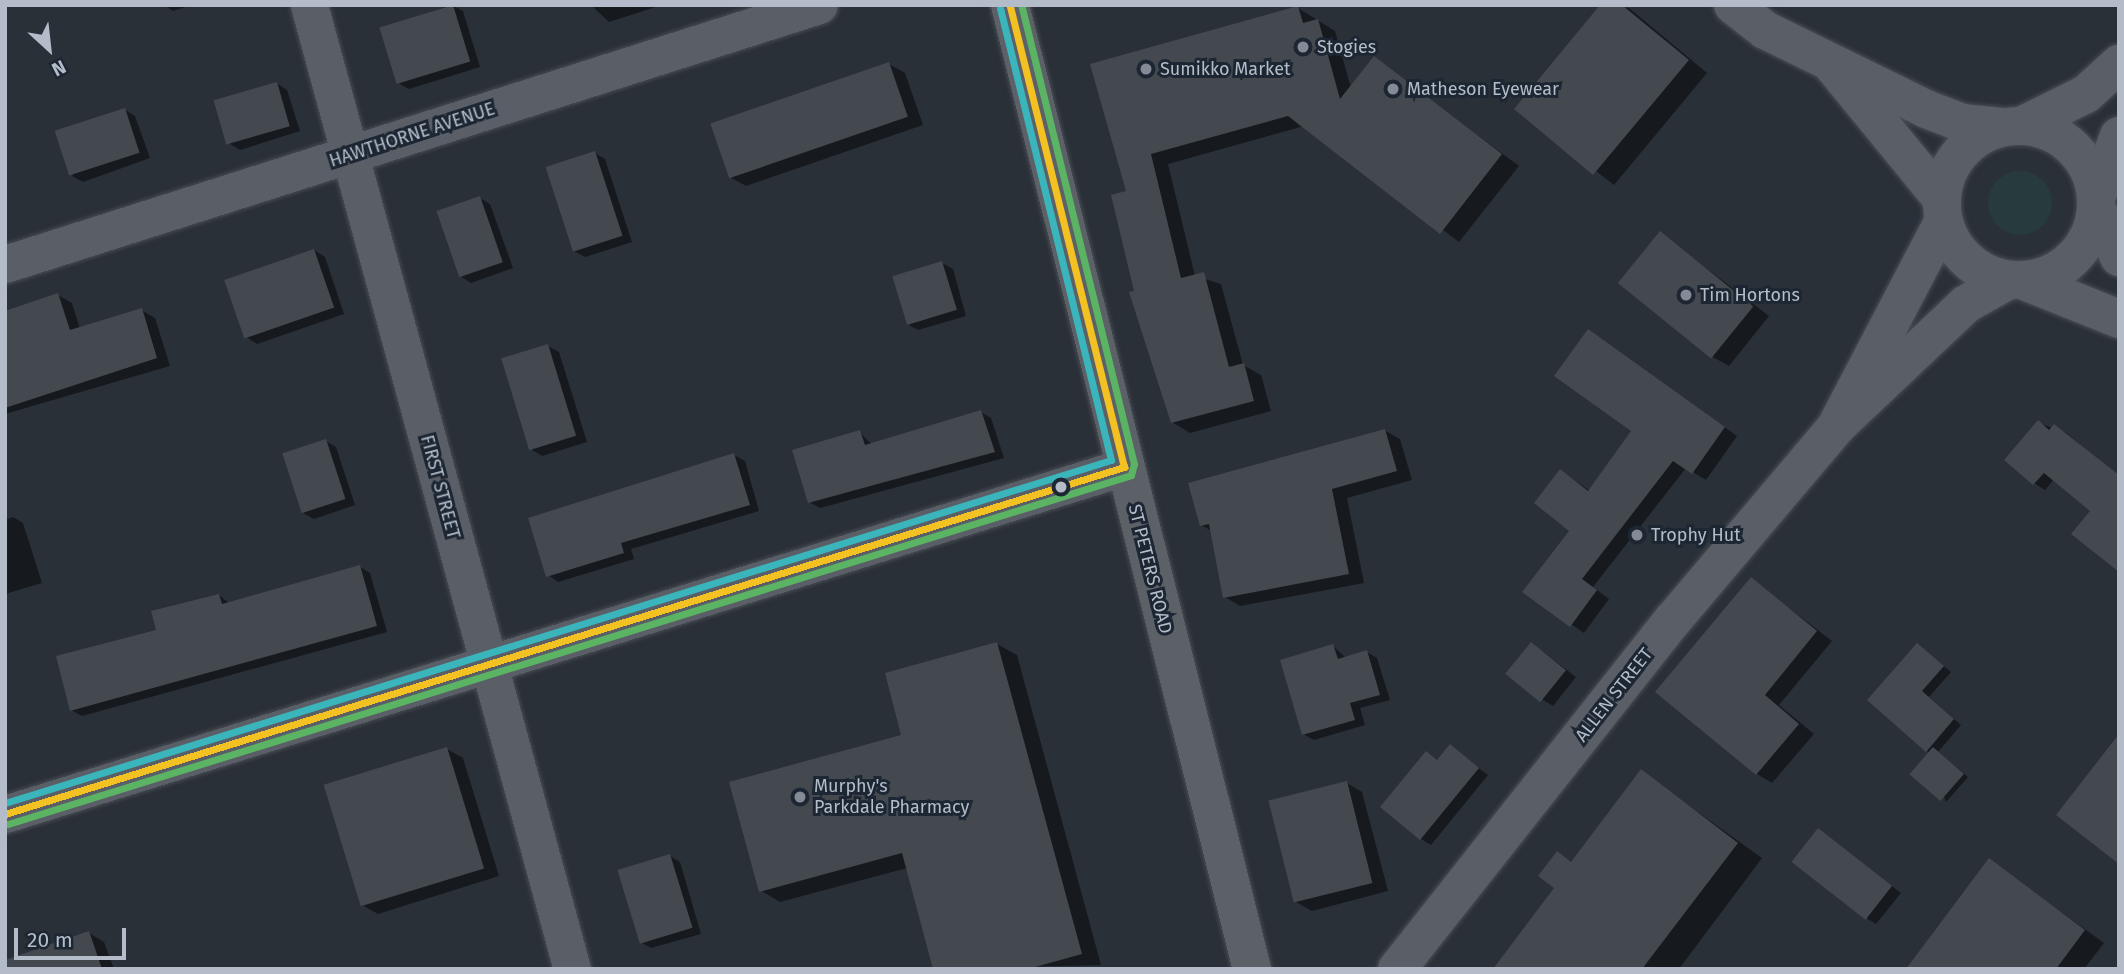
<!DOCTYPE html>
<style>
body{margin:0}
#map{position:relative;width:2124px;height:974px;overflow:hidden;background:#2a3038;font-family:"Fira Sans",sans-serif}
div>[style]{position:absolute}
.green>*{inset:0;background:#273a3e}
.round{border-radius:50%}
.shadow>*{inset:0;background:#0007}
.building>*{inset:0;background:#444950;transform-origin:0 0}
.roads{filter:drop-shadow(0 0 2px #484c53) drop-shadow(0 0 2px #484c53)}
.minor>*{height:37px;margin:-18.5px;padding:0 18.5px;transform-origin:18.5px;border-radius:18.5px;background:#5a5e66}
.tertiary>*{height:38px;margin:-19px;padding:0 19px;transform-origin:19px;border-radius:19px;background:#5a5e66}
.tertiary>.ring{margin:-19px;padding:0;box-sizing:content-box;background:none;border:38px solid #5a5e66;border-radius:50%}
.primary>*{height:38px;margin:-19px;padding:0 19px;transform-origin:19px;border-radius:19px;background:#5c6168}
.bus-1>*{height:7px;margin:-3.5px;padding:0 3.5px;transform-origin:3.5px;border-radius:3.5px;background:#f4c123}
.bus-2>*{height:7px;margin:-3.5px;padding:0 3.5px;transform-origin:3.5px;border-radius:3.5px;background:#5bb463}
.bus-3>*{height:7px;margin:-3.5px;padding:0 3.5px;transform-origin:3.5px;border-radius:3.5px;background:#39b5bb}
.dots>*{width:19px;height:19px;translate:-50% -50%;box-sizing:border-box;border:4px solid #1d2633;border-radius:50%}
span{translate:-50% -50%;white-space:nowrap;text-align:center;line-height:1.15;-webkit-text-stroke:6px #1d2633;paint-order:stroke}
.poi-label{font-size:18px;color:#b4bcc9}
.left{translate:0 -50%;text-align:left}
.street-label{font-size:18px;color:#b4bcc9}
.frame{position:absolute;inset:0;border:7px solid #b4bcc9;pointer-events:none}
.north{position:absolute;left:14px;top:14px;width:70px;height:70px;-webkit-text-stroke:5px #1d2633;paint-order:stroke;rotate:153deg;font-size:19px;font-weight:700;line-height:28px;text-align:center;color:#b4bcc9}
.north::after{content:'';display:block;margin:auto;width:24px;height:32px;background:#b4bcc9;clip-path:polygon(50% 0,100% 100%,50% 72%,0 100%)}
.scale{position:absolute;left:14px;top:928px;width:112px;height:32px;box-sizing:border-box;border:4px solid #b4bcc9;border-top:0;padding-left:9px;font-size:21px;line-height:24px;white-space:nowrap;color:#b4bcc9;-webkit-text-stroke:5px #1d2633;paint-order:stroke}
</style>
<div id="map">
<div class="green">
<div class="round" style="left:1988px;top:171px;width:64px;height:64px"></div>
</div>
<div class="shadow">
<div style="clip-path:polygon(164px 5px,192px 5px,173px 11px)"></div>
<div style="clip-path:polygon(452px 5px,463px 11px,480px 67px,409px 89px,398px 83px,381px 28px)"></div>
<div style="clip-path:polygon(591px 5px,662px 5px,609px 22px)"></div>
<div style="clip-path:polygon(1602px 5px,1629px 8px,1707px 73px,1614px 185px,1516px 109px)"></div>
<div style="clip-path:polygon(1298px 8px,1335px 31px,1351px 88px,1374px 58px,1519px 166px,1459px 242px,1304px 126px,1168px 164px,1195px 276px,1221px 284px,1243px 365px,1261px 375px,1271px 411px,1190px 433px,1172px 422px,1136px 292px,1128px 193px,1092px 65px)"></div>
<div style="clip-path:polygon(889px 64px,905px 73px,923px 125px,746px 186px,730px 177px)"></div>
<div style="clip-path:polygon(276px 83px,287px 90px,300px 131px,240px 150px,230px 144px)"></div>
<div style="clip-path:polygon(125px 110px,135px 116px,150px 158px,83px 182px,72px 176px)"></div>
<div style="clip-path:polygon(595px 153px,605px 159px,632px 242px,585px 257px,574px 251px)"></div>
<div style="clip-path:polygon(480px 198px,490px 204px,513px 268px,471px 283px,460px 276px)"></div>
<div style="clip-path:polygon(1660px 233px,1769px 316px,1729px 366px,1713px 357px)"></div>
<div style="clip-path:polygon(314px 250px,325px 257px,344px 314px,257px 344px,246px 337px)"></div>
<div style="clip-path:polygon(942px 263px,953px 269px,966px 316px,918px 330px,907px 324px)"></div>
<div style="clip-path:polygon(58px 295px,72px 303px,80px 329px,141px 310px,155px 318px,170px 366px,5px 414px,5px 313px)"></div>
<div style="clip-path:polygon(1601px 339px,1737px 436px,1706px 480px,1686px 468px,1593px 587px,1609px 599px,1584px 633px,1525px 592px,1571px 530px,1561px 471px,1590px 491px,1633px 430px)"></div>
<div style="clip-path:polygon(548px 346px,559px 352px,587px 442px,542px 456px,532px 450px)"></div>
<div style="clip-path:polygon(981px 412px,991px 418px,1004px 458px,820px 508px,809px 502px,859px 431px,872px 445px)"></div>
<div style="clip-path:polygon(2038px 423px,2065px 432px,2119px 476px,2092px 511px,2054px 479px,2045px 490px,2034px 483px)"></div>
<div style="clip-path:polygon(1384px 430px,1400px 439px,1412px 480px,1347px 498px,1364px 583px,1240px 606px,1225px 597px,1212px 531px,1201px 525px)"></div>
<div style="clip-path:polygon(326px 441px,336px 447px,355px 505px,314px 519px,303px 513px)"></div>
<div style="clip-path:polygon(734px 455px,745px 461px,759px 511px,631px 549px,634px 559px,558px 582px,548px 575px)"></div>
<div style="clip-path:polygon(13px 517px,23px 523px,42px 583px,5px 594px,5px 520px)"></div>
<div style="clip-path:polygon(360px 567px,370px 573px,387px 632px,82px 716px,71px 710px,158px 631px,219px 595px,230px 604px)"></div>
<div style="clip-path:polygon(1751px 579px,1832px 641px,1779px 705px,1814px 734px,1772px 783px,1757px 774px)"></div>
<div style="clip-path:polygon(997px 644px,1017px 655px,1101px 965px,935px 969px,907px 868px,780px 902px,760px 890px)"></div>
<div style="clip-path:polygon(1917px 645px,1951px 672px,1929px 697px,1961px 725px,1938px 752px,1968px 777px,1946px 802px,1927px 750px)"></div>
<div style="clip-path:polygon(1333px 646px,1346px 658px,1367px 652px,1377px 658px,1390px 700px,1360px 708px,1365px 725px,1314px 740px,1303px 734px)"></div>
<div style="clip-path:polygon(1542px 651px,1576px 677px,1553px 706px,1543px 700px)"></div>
<div style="clip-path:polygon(447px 749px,463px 758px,499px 876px,378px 914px,362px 905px)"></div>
<div style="clip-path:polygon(1427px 753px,1439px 761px,1459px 754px,1488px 775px,1431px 845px,1421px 839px)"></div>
<div style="clip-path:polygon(1642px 772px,1762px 858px,1679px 969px,1495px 969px,1557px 887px,1557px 854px,1573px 863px)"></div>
<div style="clip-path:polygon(1347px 783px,1362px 792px,1388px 891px,1312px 911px,1296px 902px)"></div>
<div style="clip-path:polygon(1819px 830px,1901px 893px,1876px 924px,1866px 918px)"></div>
<div style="clip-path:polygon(670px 856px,680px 862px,701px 934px,651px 948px,640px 942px)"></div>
<div style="clip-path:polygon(1989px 860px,2104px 943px,2084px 969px,1908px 969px)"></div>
<div style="clip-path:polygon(89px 933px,104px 942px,114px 969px,31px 969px)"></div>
</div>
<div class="building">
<div style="left:453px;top:5px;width:59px;height:77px;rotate:73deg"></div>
<div style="clip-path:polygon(1600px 5px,1622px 5px,1689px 60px,1593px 175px,1514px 109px)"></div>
<div style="clip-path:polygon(1298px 6px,1303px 23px,1318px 19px,1340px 99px,1374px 56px,1502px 154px,1440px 234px,1288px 116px,1151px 154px,1181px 278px,1204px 272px,1229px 367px,1244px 363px,1254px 401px,1171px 423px,1129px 292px,1134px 291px,1111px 195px,1126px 191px,1090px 64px)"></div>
<div style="left:889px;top:62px;width:58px;height:189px;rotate:71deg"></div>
<div style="left:277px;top:82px;width:46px;height:66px;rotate:74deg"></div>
<div style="left:125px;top:108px;width:47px;height:74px;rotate:72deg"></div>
<div style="left:595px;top:151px;width:89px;height:52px;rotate:72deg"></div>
<div style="left:480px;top:196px;width:70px;height:46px;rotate:71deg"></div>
<div style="left:1660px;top:231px;width:120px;height:67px;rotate:39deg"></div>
<div style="left:314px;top:249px;width:62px;height:95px;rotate:71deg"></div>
<div style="left:942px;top:261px;width:51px;height:52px;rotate:73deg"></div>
<div style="clip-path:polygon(58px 293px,70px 330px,142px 308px,157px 358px,5px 408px,5px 311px)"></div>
<div style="clip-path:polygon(1588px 329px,1725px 427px,1692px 474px,1673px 461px,1582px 579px,1597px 590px,1570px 627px,1522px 592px,1569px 531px,1534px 503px,1560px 469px,1588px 491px,1631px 431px,1554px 376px)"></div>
<div style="left:548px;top:344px;width:96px;height:49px;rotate:73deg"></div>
<div style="clip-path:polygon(981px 410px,995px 452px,808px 503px,792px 450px,860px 430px,865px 445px)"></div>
<div style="clip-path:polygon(2038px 420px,2049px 430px,2054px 424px,2119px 475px,2119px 572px,2071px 534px,2090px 511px,2044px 473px,2033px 485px,2004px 460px)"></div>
<div style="clip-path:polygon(1385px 429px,1397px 471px,1332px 489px,1349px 574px,1223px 598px,1209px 524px,1200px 526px,1188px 483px)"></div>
<div style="left:326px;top:439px;width:63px;height:46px;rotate:72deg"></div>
<div style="clip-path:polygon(734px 453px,750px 505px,621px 543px,624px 553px,546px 577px,528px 518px)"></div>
<div style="clip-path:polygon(360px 565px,377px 626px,70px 711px,56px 656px,156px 630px,151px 611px,219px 594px,222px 604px)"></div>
<div style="clip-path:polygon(1751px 577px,1817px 631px,1765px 695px,1799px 724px,1756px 775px,1655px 692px)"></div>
<div style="clip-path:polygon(997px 642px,1082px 954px,1028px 969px,933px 969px,902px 853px,759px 892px,729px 782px,901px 735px,885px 673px)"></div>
<div style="left:1531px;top:642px;width:45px;height:41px;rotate:39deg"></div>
<div style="clip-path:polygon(1917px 643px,1944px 666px,1922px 691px,1954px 719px,1926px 752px,1867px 700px)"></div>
<div style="clip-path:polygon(1333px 644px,1338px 659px,1367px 650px,1380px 695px,1350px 703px,1355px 720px,1302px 735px,1280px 660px)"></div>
<div style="clip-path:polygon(2119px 734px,2119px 864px,2056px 815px)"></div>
<div style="clip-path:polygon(1450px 744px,1479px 768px,1420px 840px,1380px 807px,1426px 751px,1437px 760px)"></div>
<div style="left:447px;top:747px;width:127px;height:129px;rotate:73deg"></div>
<div style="left:1933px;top:747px;width:41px;height:36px;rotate:41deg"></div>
<div style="clip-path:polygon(1641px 769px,1738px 843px,1642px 969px,1493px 969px,1554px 888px,1538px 876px,1557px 851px,1571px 862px)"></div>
<div style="left:1347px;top:781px;width:105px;height:81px;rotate:76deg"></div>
<div style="left:1818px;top:828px;width:94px;height:43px;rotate:38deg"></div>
<div style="left:670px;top:854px;width:77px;height:55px;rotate:73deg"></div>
<div style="clip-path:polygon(1989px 858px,2085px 930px,2056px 969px,1906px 969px)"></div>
<div style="clip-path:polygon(89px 931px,102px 969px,5px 969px,5px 960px)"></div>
</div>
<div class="roads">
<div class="minor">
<div style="left:309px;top:5px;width:999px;rotate:74.74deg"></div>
<div style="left:5px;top:264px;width:854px;rotate:-17.65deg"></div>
<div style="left:5px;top:814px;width:1172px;rotate:-17.23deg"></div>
</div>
<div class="tertiary">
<div style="left:1733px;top:5px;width:41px;rotate:38deg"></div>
<div style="left:1765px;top:30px;width:179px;rotate:26.1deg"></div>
<div style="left:1926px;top:109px;width:39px;rotate:21deg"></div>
<div style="left:1962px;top:123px;width:40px;rotate:5.7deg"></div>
<div style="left:1833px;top:66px;width:171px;rotate:50.7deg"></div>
<div style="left:2023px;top:125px;width:70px;rotate:-26.2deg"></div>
<div style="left:2086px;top:94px;width:45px;rotate:-42.3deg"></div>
<div class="ring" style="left:1942px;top:126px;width:116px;height:116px"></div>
<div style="left:2097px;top:196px;width:64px;rotate:-69.9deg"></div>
<div style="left:2097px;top:209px;width:53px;rotate:65.4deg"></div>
<div style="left:2022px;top:280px;width:105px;rotate:21.9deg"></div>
<div style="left:1839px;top:421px;width:225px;rotate:-62.4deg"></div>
<div style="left:1397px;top:969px;width:445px;rotate:-51.7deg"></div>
<div style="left:1673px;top:620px;width:254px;rotate:-49.8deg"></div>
<div style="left:1837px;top:426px;width:178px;rotate:-43.4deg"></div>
<div style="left:1966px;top:304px;width:49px;rotate:-29.2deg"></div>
</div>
<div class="primary">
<div style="left:1010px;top:5px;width:994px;rotate:75.91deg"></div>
</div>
</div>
<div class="bus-1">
<div style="left:5px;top:814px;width:1172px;rotate:-17.23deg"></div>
<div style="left:1124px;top:467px;width:476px;rotate:-103.9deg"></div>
</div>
<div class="bus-2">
<div style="left:8px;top:824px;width:1176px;rotate:-17.26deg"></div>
<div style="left:1131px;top:475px;width:11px;rotate:-75deg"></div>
<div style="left:1134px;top:464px;width:473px;rotate:-103.8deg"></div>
</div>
<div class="bus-3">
<div style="left:5px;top:803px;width:1158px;rotate:-17.23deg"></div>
<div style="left:1111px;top:460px;width:465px;rotate:-103.8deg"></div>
</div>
<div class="dots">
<div style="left:1303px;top:47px;background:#848b96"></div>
<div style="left:1146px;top:69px;background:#848b96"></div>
<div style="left:1393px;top:89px;background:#848b96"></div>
<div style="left:1686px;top:295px;background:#848b96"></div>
<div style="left:1061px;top:487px;background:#b4bcc9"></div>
<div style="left:1637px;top:535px;background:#848b96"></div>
<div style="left:800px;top:797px;background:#848b96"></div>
</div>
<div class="poi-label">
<span class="left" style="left:1317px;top:47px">Stogies</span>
<span class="left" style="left:1160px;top:69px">Sumikko Market</span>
<span class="left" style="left:1407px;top:89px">Matheson Eyewear</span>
<span class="left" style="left:1700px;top:295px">Tim Hortons</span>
<span class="left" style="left:1651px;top:535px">Trophy Hut</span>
<span class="left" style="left:814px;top:797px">Murphy's<br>Parkdale Pharmacy</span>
</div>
<div class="street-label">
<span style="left:412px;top:135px;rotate:-18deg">HAWTHORNE AVENUE</span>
<span style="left:440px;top:487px;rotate:75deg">FIRST STREET</span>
<span style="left:1150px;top:569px;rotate:76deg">ST PETERS ROAD</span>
<span style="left:1614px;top:695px;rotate:-52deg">ALLEN STREET</span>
</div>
<div class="frame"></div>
<div class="north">N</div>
<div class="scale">20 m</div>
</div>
